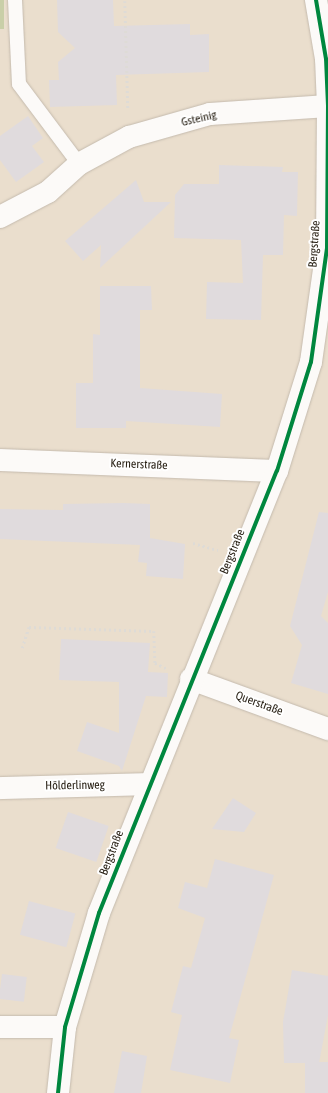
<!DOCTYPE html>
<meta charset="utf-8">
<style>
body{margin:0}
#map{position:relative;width:328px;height:1093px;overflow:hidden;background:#eadecd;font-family:"Asap Condensed",sans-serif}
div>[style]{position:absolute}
.green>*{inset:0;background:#c9cfa8;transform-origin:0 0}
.building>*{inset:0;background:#e0dbdd;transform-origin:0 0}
.path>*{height:2.5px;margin-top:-1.25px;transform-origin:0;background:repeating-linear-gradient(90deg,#dedbd6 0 2px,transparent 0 5px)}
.roads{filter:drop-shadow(0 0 1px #c4baad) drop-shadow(0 0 1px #c4baad)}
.lane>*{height:14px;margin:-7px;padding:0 7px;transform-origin:7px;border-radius:7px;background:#fcfaf8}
.street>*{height:22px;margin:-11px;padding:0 11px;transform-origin:11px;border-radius:11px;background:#fcfaf8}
.cycleway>*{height:4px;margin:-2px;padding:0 2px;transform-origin:2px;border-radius:2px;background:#00873e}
span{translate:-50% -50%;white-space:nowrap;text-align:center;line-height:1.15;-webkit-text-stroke:4px #fff;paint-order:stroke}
.street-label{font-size:12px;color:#261e12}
</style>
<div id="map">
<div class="green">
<div style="left:0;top:0;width:4px;height:29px"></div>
</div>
<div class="building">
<div style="clip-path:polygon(57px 0,113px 0,114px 26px,190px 24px,190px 35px,209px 34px,209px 72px,116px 75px,117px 105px,50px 107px,49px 80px,59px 80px,58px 62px,75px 48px,58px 32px)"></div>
<div style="clip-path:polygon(28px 116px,43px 138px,32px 146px,44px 162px,16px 182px,0 160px,0 136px)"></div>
<div style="clip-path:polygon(219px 165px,283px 167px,282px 172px,298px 172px,297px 216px,284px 215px,283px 255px,263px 255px,261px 320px,206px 319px,207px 282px,243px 283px,241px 240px,174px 238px,175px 195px,184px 184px,219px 184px)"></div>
<div style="clip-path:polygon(136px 180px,144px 202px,171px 202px,100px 268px,101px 245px,83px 261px,65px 241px)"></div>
<div style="clip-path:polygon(100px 286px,151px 286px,152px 310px,140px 310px,140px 388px,222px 394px,220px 427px,126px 421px,126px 428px,76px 428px,76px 383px,93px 383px,93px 334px,100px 335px)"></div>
<div style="clip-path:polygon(123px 503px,150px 504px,150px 538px,185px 544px,183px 579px,146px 576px,147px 563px,138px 562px,140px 545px,0 539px,0 509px,63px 510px,63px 504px)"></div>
<div style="clip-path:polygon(319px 512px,328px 513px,328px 592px,321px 616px,328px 623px,328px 694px,291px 683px,302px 645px,290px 626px)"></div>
<div style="clip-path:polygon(61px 639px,150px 643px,148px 672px,168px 673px,167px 697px,146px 696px,122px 771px,119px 766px,77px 751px,87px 722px,119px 733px,119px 682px,59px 680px)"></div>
<div style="clip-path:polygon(233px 798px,256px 813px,244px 832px,212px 829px)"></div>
<div style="left:68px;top:812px;width:43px;height:38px;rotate:19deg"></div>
<div style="clip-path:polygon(215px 859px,274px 875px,229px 1038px,239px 1040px,230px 1083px,170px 1070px,182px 1015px,171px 1012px,183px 966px,191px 968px,205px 918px,178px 908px,185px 882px,207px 888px)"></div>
<div style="left:29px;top:901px;width:48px;height:35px;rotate:15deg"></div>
<div style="clip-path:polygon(292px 970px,328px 976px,328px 1015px,319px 1063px,284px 1063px,283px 1022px)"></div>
<div style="left:2px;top:974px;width:25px;height:25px;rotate:7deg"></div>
<div style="clip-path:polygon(122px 1051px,147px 1056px,141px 1093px,114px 1093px)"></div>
<div style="left:328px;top:1062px;width:31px;height:23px;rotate:90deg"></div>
</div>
<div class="path">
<div style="left:125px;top:1px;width:109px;rotate:88.4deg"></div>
<div style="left:193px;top:543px;width:26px;rotate:16deg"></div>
<div style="left:22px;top:648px;width:22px;rotate:-72deg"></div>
<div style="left:29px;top:627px;width:125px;rotate:1.8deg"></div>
<div style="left:154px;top:631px;width:32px;rotate:88deg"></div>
<div style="left:155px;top:663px;width:14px;rotate:25deg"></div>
</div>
<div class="roads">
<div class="lane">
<div style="left:15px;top:0;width:84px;rotate:87.3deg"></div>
<div style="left:19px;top:84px;width:100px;rotate:53.1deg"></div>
</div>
<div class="street">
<div style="left:0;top:217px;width:54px;rotate:-27.5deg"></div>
<div style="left:48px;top:192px;width:42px;rotate:-42.1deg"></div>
<div style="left:79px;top:164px;width:57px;rotate:-28.4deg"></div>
<div style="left:129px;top:137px;width:84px;rotate:-15.9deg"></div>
<div style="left:210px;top:114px;width:118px;rotate:-3.9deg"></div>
<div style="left:0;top:460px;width:277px;rotate:2.3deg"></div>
<div style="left:191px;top:679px;width:146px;rotate:20.1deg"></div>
<div style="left:0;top:788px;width:150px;rotate:-1.5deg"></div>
<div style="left:0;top:1027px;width:65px"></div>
<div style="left:58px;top:1093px;width:66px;rotate:-83.9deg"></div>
<div style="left:65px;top:1027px;width:119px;rotate:-73.4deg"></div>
<div style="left:99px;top:913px;width:476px;rotate:-68.1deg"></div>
<div style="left:277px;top:471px;width:114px;rotate:-72.7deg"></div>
<div style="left:311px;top:362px;width:115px;rotate:-82deg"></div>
<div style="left:327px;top:248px;width:142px;rotate:-89.6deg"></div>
<div style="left:328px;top:106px;width:47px;rotate:-92.4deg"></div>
<div style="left:326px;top:59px;width:60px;rotate:-99.6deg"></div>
</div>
</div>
<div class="cycleway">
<div style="left:58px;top:1093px;width:66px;rotate:-83.9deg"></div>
<div style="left:65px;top:1027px;width:119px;rotate:-73.4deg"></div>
<div style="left:99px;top:913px;width:476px;rotate:-68.1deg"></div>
<div style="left:277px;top:471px;width:114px;rotate:-72.7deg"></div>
<div style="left:311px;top:362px;width:115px;rotate:-82deg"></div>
<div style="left:327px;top:248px;width:142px;rotate:-89.6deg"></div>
<div style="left:328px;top:106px;width:47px;rotate:-92.4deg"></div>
<div style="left:326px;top:59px;width:60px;rotate:-99.6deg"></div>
</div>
<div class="street-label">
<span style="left:199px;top:119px;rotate:-13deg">Gsteinig</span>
<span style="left:315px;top:244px;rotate:-86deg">Bergstraße</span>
<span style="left:139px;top:465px;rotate:2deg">Kernerstraße</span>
<span style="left:233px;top:552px;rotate:-68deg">Bergstraße</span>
<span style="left:259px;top:704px;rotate:20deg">Querstraße</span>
<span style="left:75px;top:786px;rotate:-1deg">Hölderlinweg</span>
<span style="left:112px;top:853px;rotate:-69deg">Bergstraße</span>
</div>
</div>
